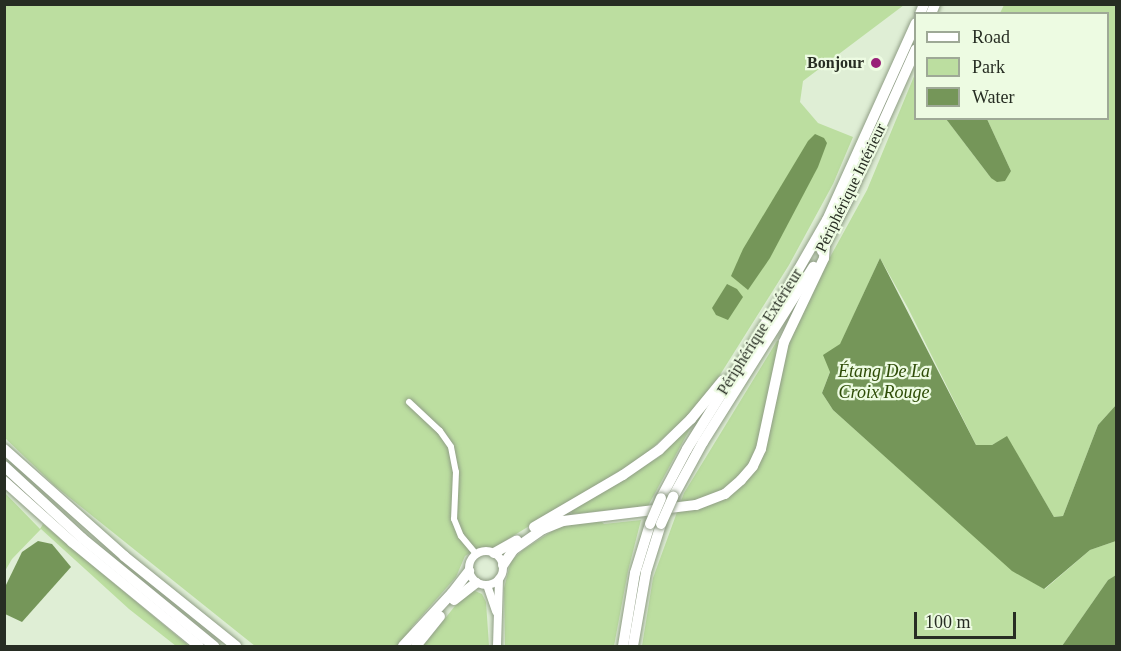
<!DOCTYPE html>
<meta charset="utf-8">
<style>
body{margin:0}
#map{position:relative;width:1121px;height:651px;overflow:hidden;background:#dfeed5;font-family:Georgia,serif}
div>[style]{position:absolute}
.green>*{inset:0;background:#bcdea0}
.water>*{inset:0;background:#759659}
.roads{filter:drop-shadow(0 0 2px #8f9d85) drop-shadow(0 0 2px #8f9d85)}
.street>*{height:6px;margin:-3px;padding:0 3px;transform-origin:3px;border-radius:3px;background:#fff}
.secondary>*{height:8px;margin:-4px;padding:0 4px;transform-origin:4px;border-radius:4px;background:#fff}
.secondary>.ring{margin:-4px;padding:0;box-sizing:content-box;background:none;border:8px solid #fff;border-radius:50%}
.highway>*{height:10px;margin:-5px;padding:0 5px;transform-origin:5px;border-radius:5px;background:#fff}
.bridges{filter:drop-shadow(0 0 2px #8f9d85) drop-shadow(0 0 2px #8f9d85)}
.highway-bridge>*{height:10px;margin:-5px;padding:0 5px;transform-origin:5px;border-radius:5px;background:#fff}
.dots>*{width:16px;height:16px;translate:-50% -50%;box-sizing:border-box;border:3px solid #edfbe2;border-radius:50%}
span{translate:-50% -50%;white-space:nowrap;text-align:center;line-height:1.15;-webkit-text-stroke:4.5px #edfbe2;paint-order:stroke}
.poi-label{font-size:16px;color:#272d23;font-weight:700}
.right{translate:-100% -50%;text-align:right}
.street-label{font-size:16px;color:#272d23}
.water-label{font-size:18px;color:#2e4c07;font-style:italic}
.frame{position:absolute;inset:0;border:6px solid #272d23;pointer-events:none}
.legend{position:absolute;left:914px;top:12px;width:195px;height:108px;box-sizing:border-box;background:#edfbe2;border:2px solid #9ea996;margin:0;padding:8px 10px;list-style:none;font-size:18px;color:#272d23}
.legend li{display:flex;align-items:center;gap:12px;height:30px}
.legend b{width:30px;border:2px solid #9ea996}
.scale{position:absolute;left:914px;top:612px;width:102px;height:27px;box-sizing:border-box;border:3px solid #272d23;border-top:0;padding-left:8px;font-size:18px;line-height:21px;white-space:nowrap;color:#272d23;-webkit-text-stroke:4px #edfbe2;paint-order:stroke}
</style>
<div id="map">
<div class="green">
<div style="clip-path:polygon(4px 5px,904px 5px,803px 81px,800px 102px,818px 123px,853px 137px,833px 184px,789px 265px,718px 378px,700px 401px,688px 416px,642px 457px,495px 547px,478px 548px,465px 556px,456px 577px,411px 628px,427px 641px,467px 591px,475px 591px,482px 594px,486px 602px,489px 646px,255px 646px,55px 486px,5px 438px)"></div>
<div style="clip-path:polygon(1004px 5px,1116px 5px,1116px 405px,1098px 425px,1063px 516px,1054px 517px,1007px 437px,992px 445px,976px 445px,908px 308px,880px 258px,840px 345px,822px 393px,833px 410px,1013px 571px,1045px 589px,1090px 550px,1116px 541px,1116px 575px,1108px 580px,1062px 646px,642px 646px,653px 578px,684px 493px,777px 341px,788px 343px,802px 308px,867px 190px,915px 74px,916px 118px,946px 119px,991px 178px,1011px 171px,987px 119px,1108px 118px,1108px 14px,1000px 13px)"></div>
<div style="clip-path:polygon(692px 425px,648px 506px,572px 514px,571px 510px,659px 457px)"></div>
<div style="clip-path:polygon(5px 493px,40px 529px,43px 524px,189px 646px,176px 646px,129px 609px,41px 529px,12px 559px,5px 571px)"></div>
<div style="clip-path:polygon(598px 518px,604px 524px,641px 520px,628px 571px,614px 646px,505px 646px,504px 588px,511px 561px,523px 550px,557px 528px)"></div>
</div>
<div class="water">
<div style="clip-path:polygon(946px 119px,987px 119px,1011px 171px,1005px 181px,997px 182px,991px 178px)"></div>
<div style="clip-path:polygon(815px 134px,824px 138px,827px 143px,818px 167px,770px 258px,748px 290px,731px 276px,743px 249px,808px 141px)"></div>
<div style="clip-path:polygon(880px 258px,976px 445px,992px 445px,1007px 436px,1054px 517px,1063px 516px,1098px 425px,1116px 405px,1116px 541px,1090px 550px,1044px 589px,1012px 571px,833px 410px,822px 393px,830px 372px,823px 355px,840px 344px)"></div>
<div style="clip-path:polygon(727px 284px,737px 289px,743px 297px,728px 320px,716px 315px,712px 308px)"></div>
<div style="clip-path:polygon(38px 541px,52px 544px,71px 567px,22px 622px,5px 614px,5px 587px,22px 552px)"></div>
<div style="clip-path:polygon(1116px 575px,1116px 646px,1062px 646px,1108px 580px)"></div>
</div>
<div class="roads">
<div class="street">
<div style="left:409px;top:402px;width:42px;rotate:43.1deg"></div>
<div style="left:440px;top:431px;width:19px;rotate:55deg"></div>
<div style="left:451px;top:447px;width:25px;rotate:79deg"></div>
<div style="left:456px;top:472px;width:47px;rotate:92.4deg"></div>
<div style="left:454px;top:519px;width:18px;rotate:68deg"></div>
<div style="left:461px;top:536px;width:23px;rotate:50deg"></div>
</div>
<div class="secondary">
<div class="ring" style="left:469px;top:551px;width:26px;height:26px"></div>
<div style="left:487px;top:585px;width:28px;rotate:71deg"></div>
<div style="left:497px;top:646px;width:67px;rotate:-88.3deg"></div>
</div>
<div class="highway">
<div style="left:920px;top:14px;width:11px;rotate:-68deg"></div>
<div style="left:931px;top:14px;width:11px;rotate:-68deg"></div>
<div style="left:822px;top:251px;width:59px;rotate:-63deg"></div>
<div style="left:849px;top:198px;width:163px;rotate:-65.8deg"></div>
<div style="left:4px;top:449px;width:161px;rotate:41.7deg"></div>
<div style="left:124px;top:556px;width:144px;rotate:38.8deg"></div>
<div style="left:4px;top:466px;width:106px;rotate:42.7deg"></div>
<div style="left:82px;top:538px;width:171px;rotate:39.3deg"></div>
<div style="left:4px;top:481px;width:91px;rotate:41.9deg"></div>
<div style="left:72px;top:542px;width:164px;rotate:39.3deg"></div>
<div style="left:673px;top:497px;width:63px;rotate:-61.4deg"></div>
<div style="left:703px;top:442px;width:207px;rotate:-57.8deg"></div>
<div style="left:661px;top:498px;width:55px;rotate:-62deg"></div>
<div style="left:687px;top:449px;width:192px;rotate:-58deg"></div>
<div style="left:789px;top:286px;width:76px;rotate:-60.1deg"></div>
<div style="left:827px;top:220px;width:216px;rotate:-65.7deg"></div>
<div style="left:534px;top:527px;width:103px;rotate:-30.3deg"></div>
<div style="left:623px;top:475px;width:44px;rotate:-34.8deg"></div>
<div style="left:659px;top:450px;width:45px;rotate:-44.1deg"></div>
<div style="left:691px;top:419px;width:50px;rotate:-50.6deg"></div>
<div style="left:494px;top:553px;width:26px;rotate:-29deg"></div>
<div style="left:503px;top:565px;width:18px;rotate:-56deg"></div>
<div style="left:513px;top:550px;width:37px;rotate:-35deg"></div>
<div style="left:543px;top:529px;width:22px;rotate:-22deg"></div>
<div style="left:563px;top:521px;width:134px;rotate:-6.9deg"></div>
<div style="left:696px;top:505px;width:31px;rotate:-21deg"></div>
<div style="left:725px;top:494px;width:21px;rotate:-41deg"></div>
<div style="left:741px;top:480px;width:18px;rotate:-49deg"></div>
<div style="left:753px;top:466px;width:19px;rotate:-65deg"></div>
<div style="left:761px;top:449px;width:109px;rotate:-77.9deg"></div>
<div style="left:784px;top:342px;width:93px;rotate:-64.5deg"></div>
<div style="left:824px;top:258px;width:13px;rotate:-86deg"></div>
<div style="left:454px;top:600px;width:28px;rotate:-38deg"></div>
<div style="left:403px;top:646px;width:72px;rotate:-47.2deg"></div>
<div style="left:452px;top:593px;width:28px;rotate:-52deg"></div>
<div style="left:416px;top:646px;width:38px;rotate:-51deg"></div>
<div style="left:623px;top:646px;width:74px;rotate:-80.7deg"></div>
<div style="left:635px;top:573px;width:51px;rotate:-73deg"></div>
<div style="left:633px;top:646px;width:75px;rotate:-80deg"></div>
<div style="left:646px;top:572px;width:50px;rotate:-72.6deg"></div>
</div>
</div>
<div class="bridges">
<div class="highway-bridge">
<div style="left:650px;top:524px;width:28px;rotate:-67deg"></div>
<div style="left:661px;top:524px;width:30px;rotate:-66deg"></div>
</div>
</div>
<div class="dots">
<div style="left:876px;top:63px;background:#981e77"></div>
</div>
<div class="poi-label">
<span class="right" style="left:864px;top:63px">Bonjour</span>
</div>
<div class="street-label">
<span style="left:851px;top:188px;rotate:-64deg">Périphérique Intérieur</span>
<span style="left:760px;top:332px;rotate:-58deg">Périphérique Extérieur</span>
</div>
<div class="water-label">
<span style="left:884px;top:382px">Étang De La<br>Croix Rouge</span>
</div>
<div class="frame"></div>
<ul class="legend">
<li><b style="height:8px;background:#fff"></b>Road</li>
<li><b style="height:16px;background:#bcdea0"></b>Park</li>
<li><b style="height:16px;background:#759659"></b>Water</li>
</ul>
<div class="scale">100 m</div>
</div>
